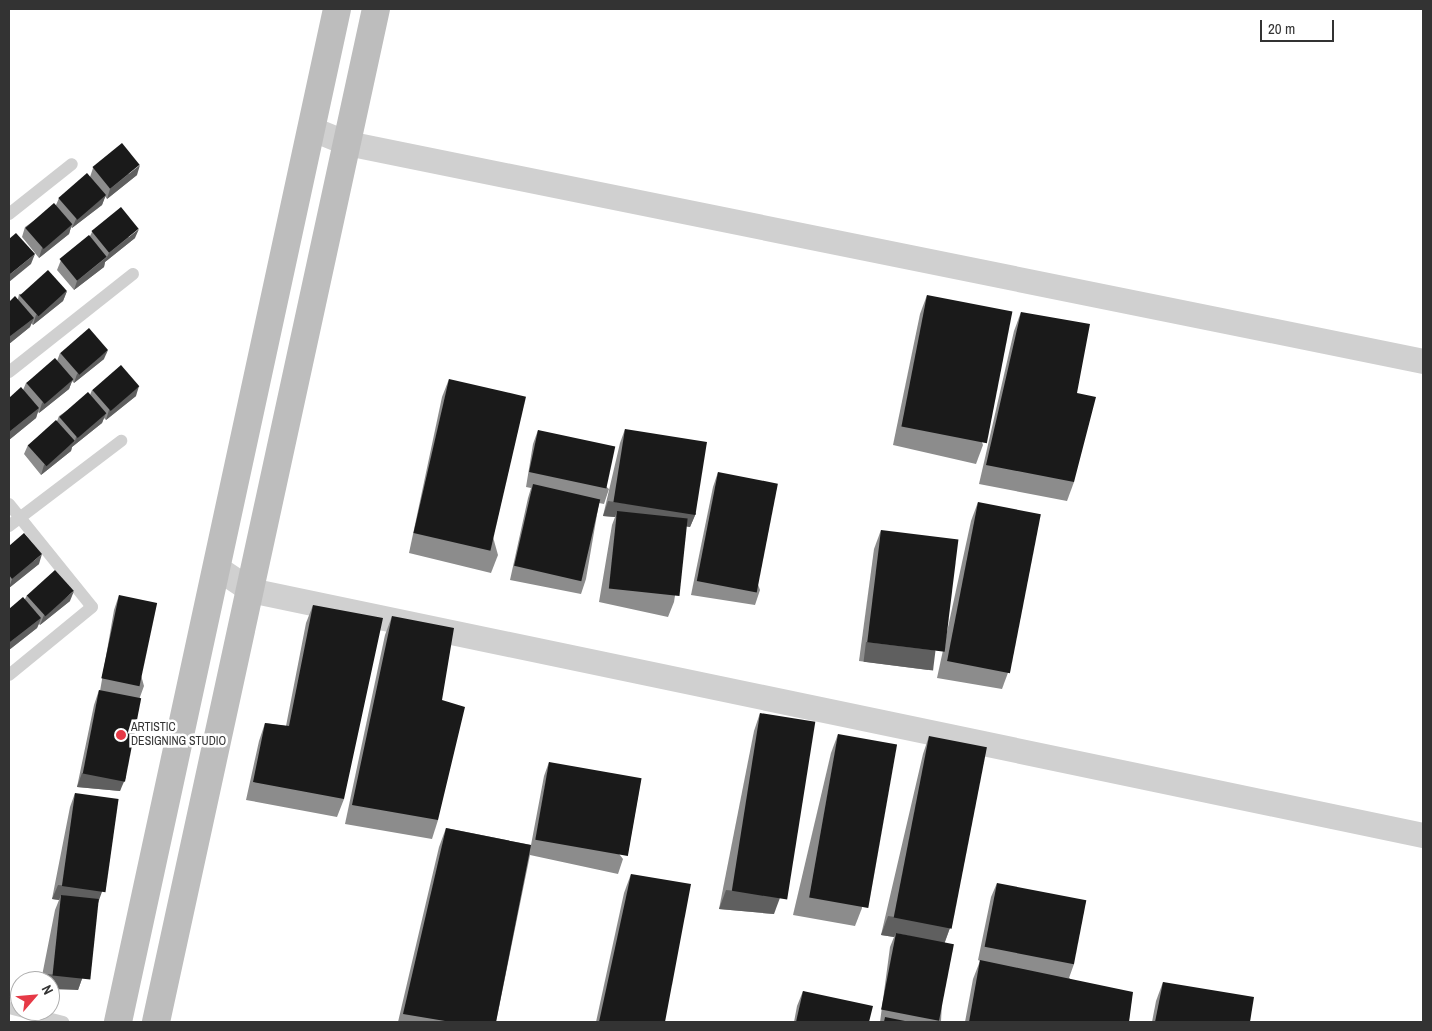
<!DOCTYPE html>
<style>
body{margin:0}
#map{position:relative;width:1432px;height:1031px;overflow:hidden;background:#fff;font-family:"Archivo Narrow",sans-serif}
div>[style]{position:absolute}
.lane>*{height:12px;margin:-6px;padding:0 6px;transform-origin:6px;border-radius:6px;background:#d0d0d0}
.street>*{height:25px;margin:-12.5px;padding:0 12.5px;transform-origin:12.5px;border-radius:12.5px;background:#d0d0d0}
.secondary>*{height:28px;margin:-14px;padding:0 14px;transform-origin:14px;border-radius:14px;background:#bdbdbd}
.wall>*{inset:0;background:#8c8c8c}
.shaded-wall>*{inset:0;background:#5f5f5f;transform-origin:0 0}
.building>*{inset:0;background:#1a1a1a;transform-origin:0 0}
.dots>*{width:14px;height:14px;translate:-50% -50%;box-sizing:border-box;border:2px solid #fff;border-radius:50%}
span{translate:-50% -50%;white-space:nowrap;text-align:center;line-height:1.15;-webkit-text-stroke:5px #fff;paint-order:stroke}
.poi-label{font-size:12px;color:#333}
.left{translate:0 -50%;text-align:left}
.frame{position:absolute;inset:0;border:10px solid #333;pointer-events:none}
.north{position:absolute;left:10px;top:971px;width:50px;height:50px;box-sizing:border-box;background:#fff;border:1px solid #adadad;border-radius:50%;rotate:63deg;font-size:14px;font-weight:700;line-height:20px;text-align:center;color:#333}
.north::after{content:'';display:block;margin:auto;width:18px;height:22px;background:#e63946;clip-path:polygon(50% 0,100% 100%,50% 72%,0 100%)}
.scale{position:absolute;left:1260px;top:20px;width:74px;height:22px;box-sizing:border-box;border:2px solid #333;border-top:0;padding-left:6px;font-size:15px;line-height:18px;white-space:nowrap;color:#333;-webkit-text-stroke:4px #fff;paint-order:stroke}
</style>
<div id="map">
<div class="lane">
<div style="left:9px;top:214px;width:80px;rotate:-38.4deg"></div>
<div style="left:9px;top:372px;width:158px;rotate:-38.3deg"></div>
<div style="left:9px;top:504px;width:132px;rotate:51.1deg"></div>
<div style="left:92px;top:607px;width:107px;rotate:140.7deg"></div>
<div style="left:9px;top:526px;width:141px;rotate:-37.2deg"></div>
<div style="left:9px;top:1008px;width:56px;rotate:14.5deg"></div>
</div>
<div class="street">
<div style="left:310px;top:128px;width:40px;rotate:22deg"></div>
<div style="left:347px;top:143px;width:1098px;rotate:11.45deg"></div>
<div style="left:219px;top:569px;width:37px;rotate:34deg"></div>
<div style="left:250px;top:590px;width:1198px;rotate:11.8deg"></div>
</div>
<div class="secondary">
<div style="left:118px;top:1022px;width:1036px;rotate:-77.8deg"></div>
<div style="left:156px;top:1022px;width:1037px;rotate:-77.75deg"></div>
</div>
<div class="wall">
<div style="clip-path:polygon(93px 168px,137px 175px,107px 199px,105px 196px,102px 205px,72px 228px,71px 227px,69px 234px,39px 258px,22px 237px,25px 227px,56px 205px,59px 198px,90px 177px)"></div>
<div style="clip-path:polygon(92px 232px,135px 238px,105px 262px,104px 267px,74px 290px,57px 270px,61px 260px,90px 236px)"></div>
<div style="clip-path:polygon(67px 291px,63px 301px,33px 325px,31px 323px,30px 327px,9px 344px,9px 302px,18px 299px,19px 294px)"></div>
<div style="clip-path:polygon(927px 295px,983px 445px,976px 464px,893px 445px,920px 314px)"></div>
<div style="clip-path:polygon(1021px 312px,1077px 393px,1074px 482px,1067px 501px,979px 484px,1014px 331px)"></div>
<div style="clip-path:polygon(60px 353px,104px 359px,74px 383px,72px 381px,69px 389px,39px 413px,38px 412px,36px 418px,9px 440px,9px 398px,23px 390px,26px 383px,57px 361px)"></div>
<div style="clip-path:polygon(449px 379px,498px 555px,491px 573px,409px 553px,442px 397px)"></div>
<div style="clip-path:polygon(92px 390px,136px 396px,106px 420px,104px 418px,102px 423px,72px 447px,71px 451px,41px 475px,24px 454px,28px 445px,57px 421px,59px 416px,90px 395px)"></div>
<div style="clip-path:polygon(625px 429px,696px 513px,690px 527px,686px 526px,674px 602px,668px 617px,599px 602px,612px 525px,615px 517px,603px 516px,620px 443px)"></div>
<div style="clip-path:polygon(538px 430px,609px 489px,604px 504px,599px 503px,586px 579px,581px 594px,510px 580px,528px 498px,531px 488px,526px 487px,533px 444px)"></div>
<div style="clip-path:polygon(718px 472px,760px 590px,755px 605px,691px 595px,713px 487px)"></div>
<div style="clip-path:polygon(978px 502px,1009px 670px,1002px 689px,937px 678px,971px 521px)"></div>
<div style="clip-path:polygon(881px 530px,935px 651px,928px 670px,859px 661px,874px 549px)"></div>
<div style="clip-path:polygon(9px 546px,39px 564px,9px 588px)"></div>
<div style="clip-path:polygon(27px 595px,70px 601px,40px 625px,39px 624px,37px 628px,9px 650px,9px 609px,25px 599px)"></div>
<div style="clip-path:polygon(119px 595px,144px 686px,140px 697px,120px 791px,77px 787px,94px 705px,99px 690px,100px 691px,114px 610px)"></div>
<div style="clip-path:polygon(313px 605px,344px 799px,337px 817px,246px 800px,259px 741px,265px 723px,286px 726px,306px 623px)"></div>
<div style="clip-path:polygon(392px 616px,442px 700px,438px 820px,432px 839px,345px 824px,385px 635px)"></div>
<div style="clip-path:polygon(760px 713px,774px 914px,719px 909px,754px 731px)"></div>
<div style="clip-path:polygon(838px 734px,862px 908px,855px 926px,793px 915px,831px 753px)"></div>
<div style="clip-path:polygon(929px 736px,951px 925px,945px 942px,941px 1022px,880px 1022px,890px 947px,894px 937px,881px 935px,923px 754px)"></div>
<div style="clip-path:polygon(549px 762px,623px 859px,618px 874px,530px 855px,496px 1022px,398px 1022px,439px 847px,446px 828px,531px 845px,544px 776px)"></div>
<div style="clip-path:polygon(75px 793px,98px 903px,83px 976px,78px 990px,50px 981px,41px 981px,55px 910px,59px 900px,52px 899px,70px 807px)"></div>
<div style="clip-path:polygon(631px 874px,665px 1022px,596px 1022px,624px 893px)"></div>
<div style="clip-path:polygon(997px 883px,1074px 964px,1069px 978px,1129px 1022px,965px 1022px,973px 979px,980px 961px,978px 960px,991px 897px)"></div>
<div style="clip-path:polygon(1163px 982px,1250px 1022px,1152px 1022px,1156px 1001px)"></div>
<div style="clip-path:polygon(803px 991px,869px 1022px,794px 1022px,797px 1006px)"></div>
</div>
<div class="shaded-wall">
<div style="clip-path:polygon(140px 165px,137px 175px,107px 199px,110px 189px)"></div>
<div style="clip-path:polygon(106px 195px,102px 205px,72px 228px,76px 219px)"></div>
<div style="clip-path:polygon(72px 224px,69px 234px,39px 258px,42px 248px)"></div>
<div style="clip-path:polygon(139px 229px,135px 238px,105px 262px,104px 267px,74px 290px,77px 281px,107px 257px,109px 253px)"></div>
<div style="clip-path:polygon(35px 254px,31px 264px,9px 282px,9px 275px)"></div>
<div style="clip-path:polygon(67px 291px,63px 301px,33px 325px,36px 315px)"></div>
<div style="clip-path:polygon(34px 318px,30px 327px,9px 344px,9px 337px)"></div>
<div style="clip-path:polygon(108px 350px,104px 359px,74px 383px,77px 374px)"></div>
<div style="clip-path:polygon(73px 379px,69px 389px,39px 413px,42px 403px)"></div>
<div style="clip-path:polygon(139px 386px,136px 396px,106px 420px,109px 410px)"></div>
<div style="clip-path:polygon(39px 408px,36px 418px,9px 440px,9px 432px)"></div>
<div style="clip-path:polygon(106px 413px,102px 423px,72px 447px,71px 451px,41px 475px,44px 465px,75px 441px,76px 437px)"></div>
<div style="clip-path:polygon(608px 501px,696px 513px,690px 527px,616px 517px,617px 511px,615px 517px,603px 516px)"></div>
<div style="clip-path:polygon(42px 554px,39px 564px,9px 588px,12px 579px)"></div>
<div style="clip-path:polygon(74px 591px,70px 601px,40px 625px,44px 615px)"></div>
<div style="clip-path:polygon(41px 618px,37px 628px,9px 650px,9px 647px,10px 642px)"></div>
<div style="left:866px;top:642px;width:70px;height:20px;rotate:7deg"></div>
<div style="clip-path:polygon(82px 773px,126px 777px,120px 791px,77px 787px)"></div>
<div style="clip-path:polygon(58px 885px,103px 889px,98px 903px,61px 895px,59px 900px,52px 899px)"></div>
<div style="clip-path:polygon(726px 890px,781px 895px,774px 914px,719px 909px)"></div>
<div style="clip-path:polygon(888px 916px,951px 925px,944px 944px,896px 933px,894px 937px,881px 935px)"></div>
<div style="clip-path:polygon(45px 974px,83px 976px,78px 990px,50px 989px,50px 981px,42px 981px)"></div>
</div>
<div class="building">
<div style="left:122px;top:143px;width:28px;height:38px;rotate:51deg"></div>
<div style="left:87px;top:173px;width:29px;height:38px;rotate:49deg"></div>
<div style="left:54px;top:203px;width:28px;height:38px;rotate:49deg"></div>
<div style="left:121px;top:207px;width:28px;height:38px;rotate:51deg"></div>
<div style="clip-path:polygon(16px 233px,35px 254px,9px 275px,9px 239px)"></div>
<div style="left:89px;top:235px;width:28px;height:38px;rotate:51deg"></div>
<div style="left:48px;top:270px;width:28px;height:38px;rotate:48deg"></div>
<div style="left:927px;top:295px;width:87px;height:134px;rotate:11deg"></div>
<div style="clip-path:polygon(15px 296px,34px 318px,9px 337px,9px 302px)"></div>
<div style="clip-path:polygon(1021px 312px,1090px 324px,1077px 393px,1096px 397px,1074px 482px,986px 465px)"></div>
<div style="left:89px;top:328px;width:29px;height:38px;rotate:49deg"></div>
<div style="left:55px;top:358px;width:28px;height:38px;rotate:49deg"></div>
<div style="left:121px;top:365px;width:28px;height:38px;rotate:49deg"></div>
<div style="left:449px;top:379px;width:79px;height:158px;rotate:13deg"></div>
<div style="clip-path:polygon(21px 387px,39px 408px,9px 432px,9px 398px)"></div>
<div style="left:88px;top:392px;width:28px;height:38px;rotate:49deg"></div>
<div style="left:56px;top:420px;width:28px;height:38px;rotate:48deg"></div>
<div style="left:625px;top:429px;width:83px;height:74px;rotate:9deg"></div>
<div style="left:538px;top:430px;width:79px;height:43px;rotate:12deg"></div>
<div style="left:718px;top:472px;width:61px;height:111px;rotate:11deg"></div>
<div style="left:533px;top:484px;width:69px;height:84px;rotate:13deg"></div>
<div style="left:978px;top:502px;width:64px;height:162px;rotate:11deg"></div>
<div style="left:617px;top:511px;width:71px;height:78px;rotate:6deg"></div>
<div style="left:881px;top:530px;width:78px;height:113px;rotate:7deg"></div>
<div style="clip-path:polygon(24px 533px,42px 554px,12px 579px,9px 575px,9px 546px)"></div>
<div style="left:55px;top:570px;width:28px;height:38px;rotate:48deg"></div>
<div style="left:119px;top:595px;width:39px;height:85px;rotate:12deg"></div>
<div style="clip-path:polygon(23px 597px,41px 618px,10px 642px,9px 640px,9px 609px)"></div>
<div style="clip-path:polygon(313px 605px,383px 618px,344px 799px,253px 782px,265px 723px,289px 726px)"></div>
<div style="clip-path:polygon(392px 616px,454px 628px,442px 700px,465px 707px,438px 820px,352px 805px)"></div>
<div style="left:99px;top:690px;width:43px;height:85px;rotate:11deg"></div>
<div style="left:760px;top:713px;width:56px;height:180px;rotate:9deg"></div>
<div style="left:838px;top:734px;width:60px;height:166px;rotate:10deg"></div>
<div style="left:929px;top:736px;width:59px;height:185px;rotate:11deg"></div>
<div style="left:549px;top:762px;width:94px;height:79px;rotate:10deg"></div>
<div style="left:75px;top:793px;width:44px;height:94px;rotate:8deg"></div>
<div style="clip-path:polygon(446px 828px,531px 845px,496px 1022px,451px 1022px,403px 1014px)"></div>
<div style="clip-path:polygon(631px 874px,691px 884px,665px 1022px,599px 1022px)"></div>
<div style="left:997px;top:883px;width:91px;height:65px;rotate:11deg"></div>
<div style="left:61px;top:895px;width:38px;height:81px;rotate:6deg"></div>
<div style="left:896px;top:933px;width:59px;height:78px;rotate:11deg"></div>
<div style="clip-path:polygon(980px 960px,1133px 992px,1129px 1022px,969px 1022px)"></div>
<div style="clip-path:polygon(1163px 982px,1254px 997px,1250px 1022px,1155px 1022px)"></div>
<div style="clip-path:polygon(803px 991px,873px 1006px,869px 1022px,796px 1022px)"></div>
<div style="clip-path:polygon(885px 1017px,910px 1022px,884px 1022px)"></div>
</div>
<div class="dots">
<div style="left:121px;top:735px;background:#e63946"></div>
</div>
<div class="poi-label">
<span class="left" style="left:131px;top:735px">ARTISTIC<br>DESIGNING STUDIO</span>
</div>
<div class="frame"></div>
<div class="north">N</div>
<div class="scale">20 m</div>
</div>
